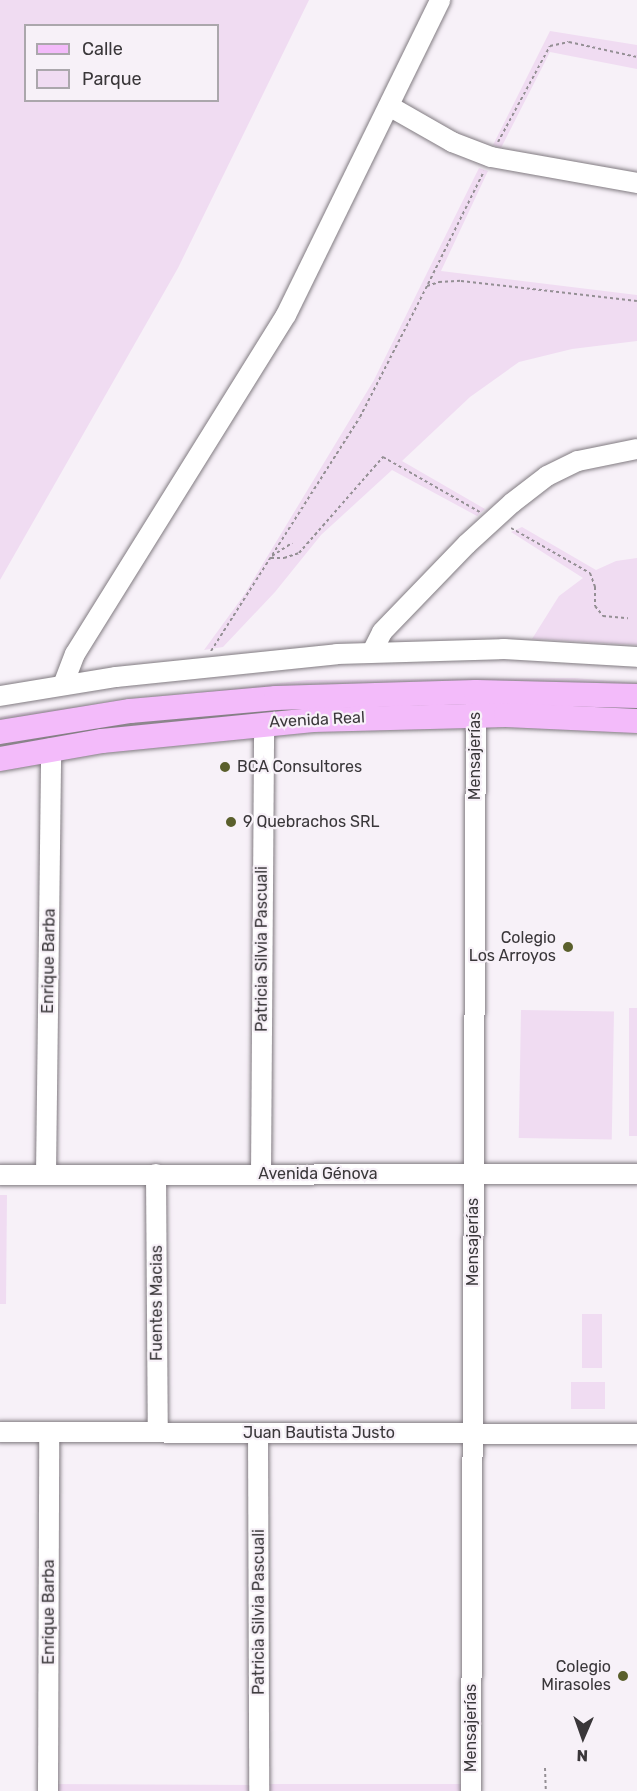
<!DOCTYPE html>
<meta charset="utf-8">
<style>
body{margin:0}
#map{position:relative;width:637px;height:1791px;overflow:hidden;background:#f7f1f8;font-family:Rubik,sans-serif}
div>[style]{position:absolute}
.green>*{inset:0;background:#f0dcf2;transform-origin:0 0}
.path>*{height:2px;margin-top:-1px;transform-origin:0;background:repeating-linear-gradient(90deg,#948f94 0 3px,transparent 0 6px)}
.roads{filter:drop-shadow(0 0 2px #817b81) drop-shadow(0 0 2px #817b81)}
.minor>*{height:20px;margin:-10px;padding:0 10px;transform-origin:10px;border-radius:10px;background:#fff}
.major>*{height:24px;margin:-12px;padding:0 12px;transform-origin:12px;border-radius:12px;background:#f3bbfa}
.dots>*{width:16px;height:16px;translate:-50% -50%;box-sizing:border-box;border:3px solid #f7f1f8;border-radius:50%}
span{translate:-50% -50%;white-space:nowrap;text-align:center;line-height:1.15;-webkit-text-stroke:4.5px #f7f1f8;paint-order:stroke}
.street-label{font-size:16px;color:#3a373a}
.poi-label{font-size:16px;color:#3a373a}
.left{translate:0 -50%;text-align:left}
.right{translate:-100% -50%;text-align:right}
.legend{position:absolute;left:24px;top:24px;width:195px;height:78px;box-sizing:border-box;background:#f7f1f8;border:2px solid #aba7ac;margin:0;padding:8px 10px;list-style:none;font-size:18px;color:#3a373a}
.legend li{display:flex;align-items:center;gap:12px;height:30px}
.legend b{width:30px;border:2px solid #aba7ac}
.north{position:absolute;left:553px;top:1707px;width:60px;height:60px;-webkit-text-stroke:4px #f7f1f8;paint-order:stroke;rotate:182deg;font-size:16px;font-weight:700;line-height:24px;text-align:center;color:#3a373a}
.north::after{content:'';display:block;margin:auto;width:21px;height:27px;background:#3a373a;clip-path:polygon(50% 0,100% 100%,50% 72%,0 100%)}
</style>
<div id="map">
<div class="green">
<div style="clip-path:polygon(evenodd,0 0,309px 0,178px 268px,0 580px,0 0,26px 26px,218px 26px,218px 100px,26px 100px,26px 26px)"></div>
<div style="clip-path:polygon(550px 31px,637px 45px,637px 69px,550px 52px,501px 148px,493px 145px)"></div>
<div style="clip-path:polygon(479px 168px,488px 171px,441px 271px,637px 295px,637px 341px,572px 349px,519px 362px,470px 397px,402px 461px,485px 509px,477px 516px,392px 470px,321px 535px,275px 592px,223px 647px,204px 650px,244px 595px,374px 380px)"></div>
<div style="clip-path:polygon(522px 527px,596px 570px,616px 561px,637px 558px,637px 645px,532px 639px,559px 596px,583px 578px,511px 532px)"></div>
<div style="clip-path:polygon(574px 678px,637px 683px,637px 696px,476px 692px,0 732px,0 717px,21px 713px,307px 680px)"></div>
<div style="left:629px;top:1008px;width:8px;height:128px"></div>
<div style="left:521px;top:1010px;width:93px;height:128px;rotate:1deg"></div>
<div style="clip-path:polygon(0 1195px,7px 1195px,6px 1304px,0 1304px)"></div>
<div style="left:582px;top:1314px;width:20px;height:54px"></div>
<div style="left:571px;top:1382px;width:34px;height:27px"></div>
<div style="clip-path:polygon(53px 1784px,256px 1785px,256px 1791px,53px 1791px)"></div>
<div style="left:268px;top:1784px;width:194px;height:7px"></div>
</div>
<div class="path">
<div style="left:498px;top:142px;width:109px;rotate:-61.6deg"></div>
<div style="left:550px;top:46px;width:19px;rotate:-12deg"></div>
<div style="left:569px;top:42px;width:70px;rotate:12.4deg"></div>
<div style="left:428px;top:284px;width:126px;rotate:-63.6deg"></div>
<div style="left:511px;top:528px;width:91px;rotate:29.7deg"></div>
<div style="left:590px;top:573px;width:15px;rotate:70deg"></div>
<div style="left:595px;top:587px;width:19px;rotate:90deg"></div>
<div style="left:595px;top:606px;width:13px;rotate:51deg"></div>
<div style="left:603px;top:616px;width:25px;rotate:5deg"></div>
<div style="left:272px;top:556px;width:24px;rotate:-33deg"></div>
<div style="left:271px;top:558px;width:13px"></div>
<div style="left:284px;top:558px;width:16px;rotate:-18deg"></div>
<div style="left:299px;top:553px;width:128px;rotate:-48.8deg"></div>
<div style="left:383px;top:457px;width:112px;rotate:29.6deg"></div>
<div style="left:211px;top:651px;width:277px;rotate:-57.5deg"></div>
<div style="left:360px;top:417px;width:147px;rotate:-62.9deg"></div>
<div style="left:427px;top:286px;width:13px;rotate:-18deg"></div>
<div style="left:439px;top:282px;width:22px;rotate:-3deg"></div>
<div style="left:461px;top:281px;width:177px;rotate:6.5deg"></div>
<div style="left:545px;top:1768px;width:23px;rotate:88deg"></div>
</div>
<div class="roads">
<div class="minor">
<div style="left:389px;top:106px;width:73px;rotate:29.7deg"></div>
<div style="left:452px;top:142px;width:42px;rotate:21deg"></div>
<div style="left:491px;top:157px;width:148px;rotate:10.1deg"></div>
<div style="left:372px;top:652px;width:22px;rotate:-63deg"></div>
<div style="left:382px;top:632px;width:122px;rotate:-46deg"></div>
<div style="left:467px;top:544px;width:61px;rotate:-42.3deg"></div>
<div style="left:512px;top:503px;width:44px;rotate:-37.6deg"></div>
<div style="left:547px;top:476px;width:34px;rotate:-26deg"></div>
<div style="left:578px;top:461px;width:60px;rotate:-11.5deg"></div>
<div style="left:63px;top:685px;width:33px;rotate:-69deg"></div>
<div style="left:75px;top:654px;width:399px;rotate:-58.1deg"></div>
<div style="left:286px;top:315px;width:351px;rotate:-63.9deg"></div>
<div style="left:0;top:696px;width:118px;rotate:-9.3deg"></div>
<div style="left:116px;top:677px;width:222px;rotate:-5.9deg"></div>
<div style="left:337px;top:654px;width:167px;rotate:-1.7deg"></div>
<div style="left:504px;top:649px;width:133px;rotate:3.4deg"></div>
<div style="left:156px;top:1174px;width:258px;rotate:89.6deg"></div>
<div style="left:261px;top:1174px;width:450px;rotate:-89.6deg"></div>
<div style="left:0;top:1175px;width:637px;rotate:-0.09deg"></div>
<div style="left:46px;top:1175px;width:427px;rotate:-89.3deg"></div>
<div style="left:0;top:1432px;width:637px;rotate:0.18deg"></div>
<div style="left:258px;top:1433px;width:358px;rotate:89.8deg"></div>
<div style="left:48px;top:1791px;width:359px;rotate:-89.8deg"></div>
<div style="left:471px;top:1791px;width:1089px;rotate:-89.74deg"></div>
</div>
<div class="major">
<div style="left:0;top:732px;width:132px;rotate:-9.2deg"></div>
<div style="left:130px;top:711px;width:147px;rotate:-5.1deg"></div>
<div style="left:276px;top:698px;width:200px;rotate:-1.7deg"></div>
<div style="left:476px;top:692px;width:161px;rotate:1.4deg"></div>
<div style="left:0;top:759px;width:104px;rotate:-10deg"></div>
<div style="left:102px;top:741px;width:212px;rotate:-5.7deg"></div>
<div style="left:313px;top:720px;width:193px;rotate:-1.5deg"></div>
<div style="left:506px;top:715px;width:131px;rotate:2.6deg"></div>
</div>
</div>
<div class="dots">
<div style="left:225px;top:767px;background:#5a5f2c"></div>
<div style="left:231px;top:822px;background:#5a5f2c"></div>
<div style="left:568px;top:947px;background:#5a5f2c"></div>
<div style="left:623px;top:1676px;background:#5a5f2c"></div>
</div>
<div class="street-label">
<span style="left:317px;top:720px;rotate:-3deg">Avenida Real</span>
<span style="left:475px;top:756px;rotate:-90deg">Mensajerías</span>
<span style="left:262px;top:949px;rotate:-90deg">Patricia Silvia Pascuali</span>
<span style="left:49px;top:961px;rotate:-89deg">Enrique Barba</span>
<span style="left:318px;top:1174px">Avenida Génova</span>
<span style="left:473px;top:1242px;rotate:-90deg">Mensajerías</span>
<span style="left:157px;top:1303px;rotate:-90deg">Fuentes Macias</span>
<span style="left:319px;top:1433px">Juan Bautista Justo</span>
<span style="left:49px;top:1612px;rotate:-90deg">Enrique Barba</span>
<span style="left:259px;top:1612px;rotate:-90deg">Patricia Silvia Pascuali</span>
<span style="left:471px;top:1728px;rotate:-90deg">Mensajerías</span>
</div>
<div class="poi-label">
<span class="left" style="left:237px;top:767px">BCA Consultores</span>
<span class="left" style="left:243px;top:822px">9 Quebrachos SRL</span>
<span class="right" style="left:556px;top:947px">Colegio<br>Los Arroyos</span>
<span class="right" style="left:611px;top:1676px">Colegio<br>Mirasoles</span>
</div>
<ul class="legend">
<li><b style="height:8px;background:#f3bbfa"></b>Calle</li>
<li><b style="height:16px;background:#f0dcf2"></b>Parque</li>
</ul>
<div class="north">N</div>
</div>
